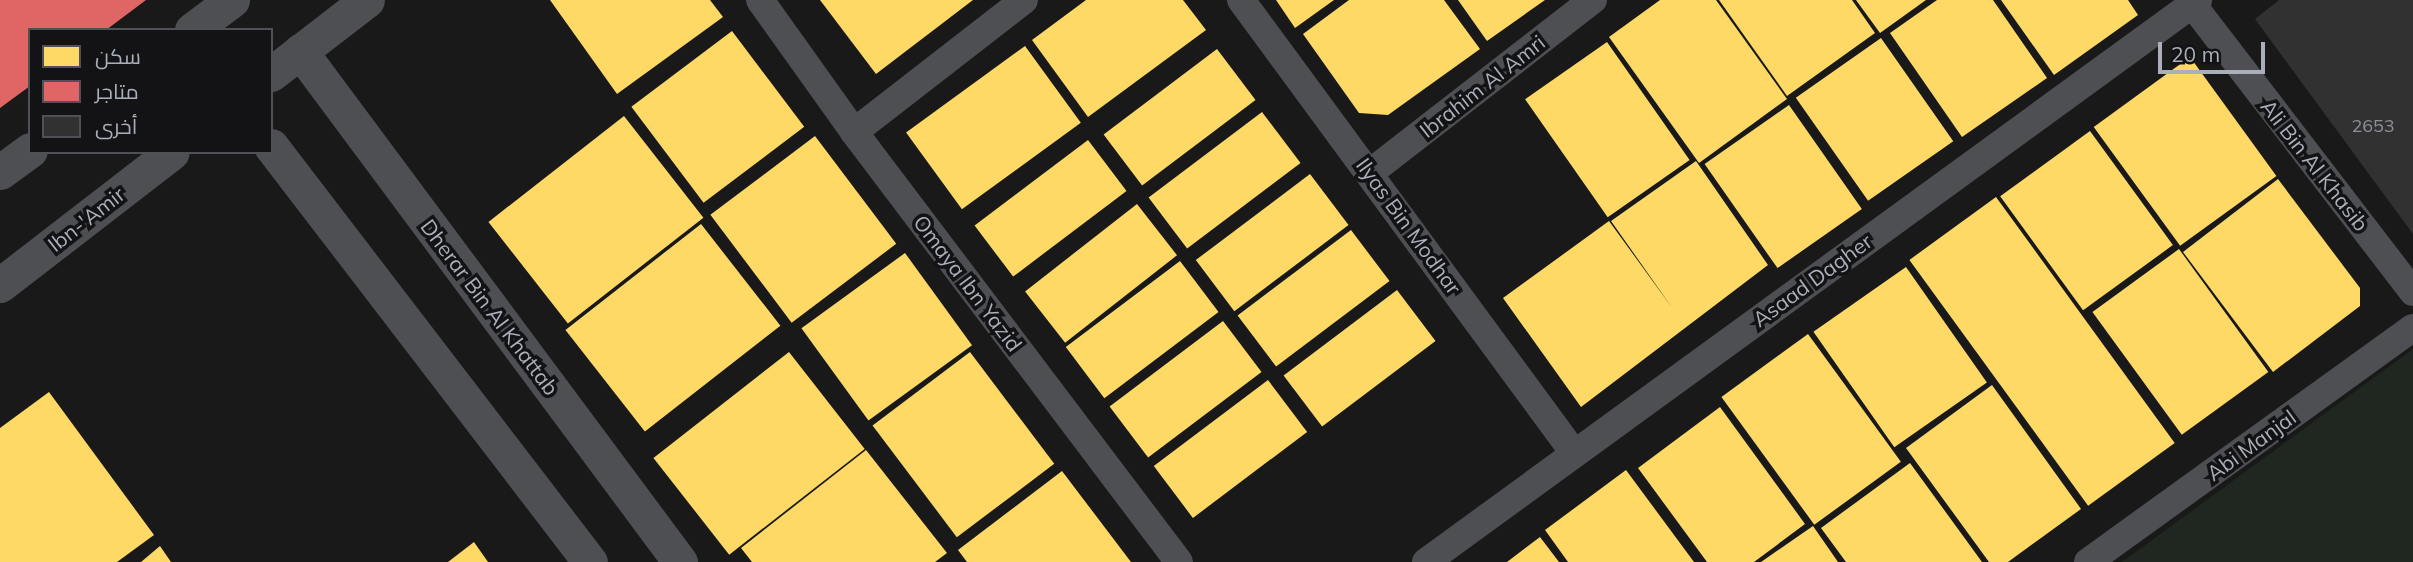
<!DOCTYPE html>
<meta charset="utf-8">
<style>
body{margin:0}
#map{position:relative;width:2413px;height:562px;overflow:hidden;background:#191919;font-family:Mulish,Cairo,sans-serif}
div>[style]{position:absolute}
.green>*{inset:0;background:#1f2720}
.homes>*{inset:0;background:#ffd966;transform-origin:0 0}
.shops>*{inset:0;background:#e06666}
.building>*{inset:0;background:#313131}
.minor>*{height:28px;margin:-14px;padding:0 14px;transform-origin:14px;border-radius:14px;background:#4d4f52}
.tertiary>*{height:35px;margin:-17.5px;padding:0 17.5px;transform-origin:17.5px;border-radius:17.5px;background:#4d4f52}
span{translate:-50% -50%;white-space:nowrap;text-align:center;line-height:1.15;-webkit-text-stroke:7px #131315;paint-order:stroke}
.number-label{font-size:18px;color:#8c9098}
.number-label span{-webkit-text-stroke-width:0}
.street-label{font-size:21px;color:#aaafba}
.legend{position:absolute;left:28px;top:28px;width:245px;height:126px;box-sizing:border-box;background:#131315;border:2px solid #4f5157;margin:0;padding:9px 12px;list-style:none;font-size:21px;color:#aaafba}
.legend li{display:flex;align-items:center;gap:14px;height:35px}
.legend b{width:35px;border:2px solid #4f5157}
.scale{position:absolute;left:2158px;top:42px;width:107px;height:32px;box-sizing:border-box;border:4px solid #aaafba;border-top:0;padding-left:9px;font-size:21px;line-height:24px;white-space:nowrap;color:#aaafba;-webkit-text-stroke:5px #131315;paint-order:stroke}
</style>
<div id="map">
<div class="green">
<div style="clip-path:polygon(2413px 349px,2413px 562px,2122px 562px)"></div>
</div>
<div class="homes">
<div style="clip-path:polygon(550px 0,710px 0,723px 17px,617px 94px)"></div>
<div style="clip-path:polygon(820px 0,973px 0,876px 74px)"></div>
<div style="clip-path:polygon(1086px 0,1183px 0,1206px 30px,1088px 117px,1032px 40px)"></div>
<div style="clip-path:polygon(1276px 0,1334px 0,1295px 28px)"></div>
<div style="clip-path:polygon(1349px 0,1444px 0,1480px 49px,1388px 115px,1359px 113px,1303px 34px)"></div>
<div style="clip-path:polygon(1458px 0,1545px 0,1487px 41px)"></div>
<div style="clip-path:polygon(1660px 0,1716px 0,1787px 99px,1699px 163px,1609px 37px)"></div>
<div style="clip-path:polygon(1719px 0,1852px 0,1875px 33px,1787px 96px)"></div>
<div style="clip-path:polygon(1856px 0,1926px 0,1880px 33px)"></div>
<div style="clip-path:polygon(1937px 0,1993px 0,2047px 78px,1962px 137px,1890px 33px)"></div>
<div style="clip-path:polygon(2001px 0,2128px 0,2138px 15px,2054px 75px)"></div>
<div style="left:732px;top:31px;width:120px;height:126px;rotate:53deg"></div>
<div style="left:1881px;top:38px;width:126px;height:104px;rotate:55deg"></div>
<div style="left:1607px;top:42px;width:144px;height:100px;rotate:55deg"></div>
<div style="left:1025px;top:46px;width:95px;height:147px;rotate:54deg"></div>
<div style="left:1217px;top:49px;width:64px;height:142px;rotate:53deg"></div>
<div style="left:2190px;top:57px;width:147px;height:119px;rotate:54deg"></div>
<div style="left:1789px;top:105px;width:127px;height:103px;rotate:55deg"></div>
<div style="left:1262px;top:112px;width:64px;height:142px;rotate:53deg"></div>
<div style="left:624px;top:116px;width:129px;height:172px;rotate:52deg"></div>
<div style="left:2090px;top:131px;width:141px;height:111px;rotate:54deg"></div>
<div style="left:815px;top:136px;width:135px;height:131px;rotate:53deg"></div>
<div style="left:1088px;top:140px;width:64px;height:142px;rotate:53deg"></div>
<div style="clip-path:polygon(1696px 161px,1768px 265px,1581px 407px,1503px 298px,1609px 221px,1673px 309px,1611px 221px)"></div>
<div style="left:1310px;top:174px;width:64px;height:143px;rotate:53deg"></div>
<div style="clip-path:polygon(2278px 179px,2360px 288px,2360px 306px,2273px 372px,2183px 252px)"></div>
<div style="left:1996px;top:197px;width:304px;height:107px;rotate:54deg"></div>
<div style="left:1137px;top:204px;width:65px;height:142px;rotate:52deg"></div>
<div style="left:701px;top:224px;width:129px;height:172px;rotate:52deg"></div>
<div style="left:1351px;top:230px;width:64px;height:142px;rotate:53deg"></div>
<div style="left:2179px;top:249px;width:152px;height:107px;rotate:54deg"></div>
<div style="left:905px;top:253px;width:114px;height:128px;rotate:54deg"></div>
<div style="left:1180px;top:261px;width:64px;height:143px;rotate:53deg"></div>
<div style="left:1906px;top:267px;width:141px;height:113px;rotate:55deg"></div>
<div style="left:1397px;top:290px;width:64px;height:142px;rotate:53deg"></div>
<div style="left:1223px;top:321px;width:64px;height:142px;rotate:53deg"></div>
<div style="left:1808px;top:334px;width:158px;height:107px;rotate:54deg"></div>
<div style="left:789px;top:352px;width:123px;height:172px;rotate:52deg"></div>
<div style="left:970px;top:352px;width:140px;height:122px;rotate:53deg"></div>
<div style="left:1268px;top:380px;width:65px;height:143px;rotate:53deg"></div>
<div style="clip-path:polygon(1992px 385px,2081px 509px,2008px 562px,1989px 562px,1906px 448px)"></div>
<div style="clip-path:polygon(49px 392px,154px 535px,117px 562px,0 562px,0 428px)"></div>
<div style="clip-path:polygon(1720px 407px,1805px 524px,1754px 562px,1707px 562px,1638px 468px)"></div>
<div style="clip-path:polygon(866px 450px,947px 553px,935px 562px,752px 562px,741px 548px)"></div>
<div style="clip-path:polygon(1910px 463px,1982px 562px,1846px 562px,1821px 528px)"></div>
<div style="clip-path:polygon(1626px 470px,1694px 562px,1568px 562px,1545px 530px)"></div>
<div style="clip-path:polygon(1062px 471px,1131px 562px,967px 562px,958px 550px)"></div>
<div style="clip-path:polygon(1813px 526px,1838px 562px,1761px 562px)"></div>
<div style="clip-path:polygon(1540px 537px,1559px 562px,1507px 562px)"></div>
<div style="clip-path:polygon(474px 542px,488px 562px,448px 562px)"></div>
<div style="clip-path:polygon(160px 546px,171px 562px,141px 562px)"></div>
</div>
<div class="shops">
<div style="clip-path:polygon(0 0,146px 0,106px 30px,30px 30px,30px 86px,0 108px)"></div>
</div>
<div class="building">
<div style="clip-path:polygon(2279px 0,2413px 0,2413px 234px,2255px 19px)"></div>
</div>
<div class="minor">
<div style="left:760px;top:0;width:162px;rotate:54.5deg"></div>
<div style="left:854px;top:132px;width:539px;rotate:52.92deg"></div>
<div style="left:1241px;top:0;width:562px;rotate:53.68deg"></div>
<div style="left:2192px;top:4px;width:363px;rotate:52.5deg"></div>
<div style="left:854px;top:132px;width:215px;rotate:-37.8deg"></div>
<div style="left:1371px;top:172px;width:281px;rotate:-37.8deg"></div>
<div style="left:1426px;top:562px;width:955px;rotate:-36.05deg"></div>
<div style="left:2088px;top:562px;width:400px;rotate:-35.8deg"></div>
</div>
<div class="tertiary">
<div style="left:192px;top:30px;width:50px;rotate:-36.9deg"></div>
<div style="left:300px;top:51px;width:637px;rotate:53.36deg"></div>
<div style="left:271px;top:74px;width:121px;rotate:-37.6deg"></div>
<div style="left:271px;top:146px;width:524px;rotate:52.52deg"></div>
<div style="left:0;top:172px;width:37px;rotate:-36deg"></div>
<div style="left:0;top:285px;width:217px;rotate:-37.7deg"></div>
</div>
<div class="number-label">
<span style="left:2373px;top:126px">2653</span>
</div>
<div class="street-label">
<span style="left:1482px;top:86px;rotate:-38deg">Ibrahim Al Amri</span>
<span style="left:2315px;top:165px;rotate:52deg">Ali Bin Al Khasib</span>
<span style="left:86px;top:219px;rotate:-38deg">Ibn-'Amir</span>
<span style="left:1409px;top:226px;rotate:54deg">Ilyas Bin Modhar</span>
<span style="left:1812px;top:280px;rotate:-36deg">Asaad Dagher</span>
<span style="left:968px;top:283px;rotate:53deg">Omaya Ibn Yazid</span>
<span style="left:490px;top:307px;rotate:53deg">Dherar Bin Al Khattab</span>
<span style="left:2251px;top:445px;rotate:-36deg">Abi Manjal</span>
</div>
<ul class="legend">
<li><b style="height:19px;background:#ffd966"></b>سكن</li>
<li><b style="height:19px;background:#e06666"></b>متاجر</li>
<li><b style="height:19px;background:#313131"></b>أخرى</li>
</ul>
<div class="scale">20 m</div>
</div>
